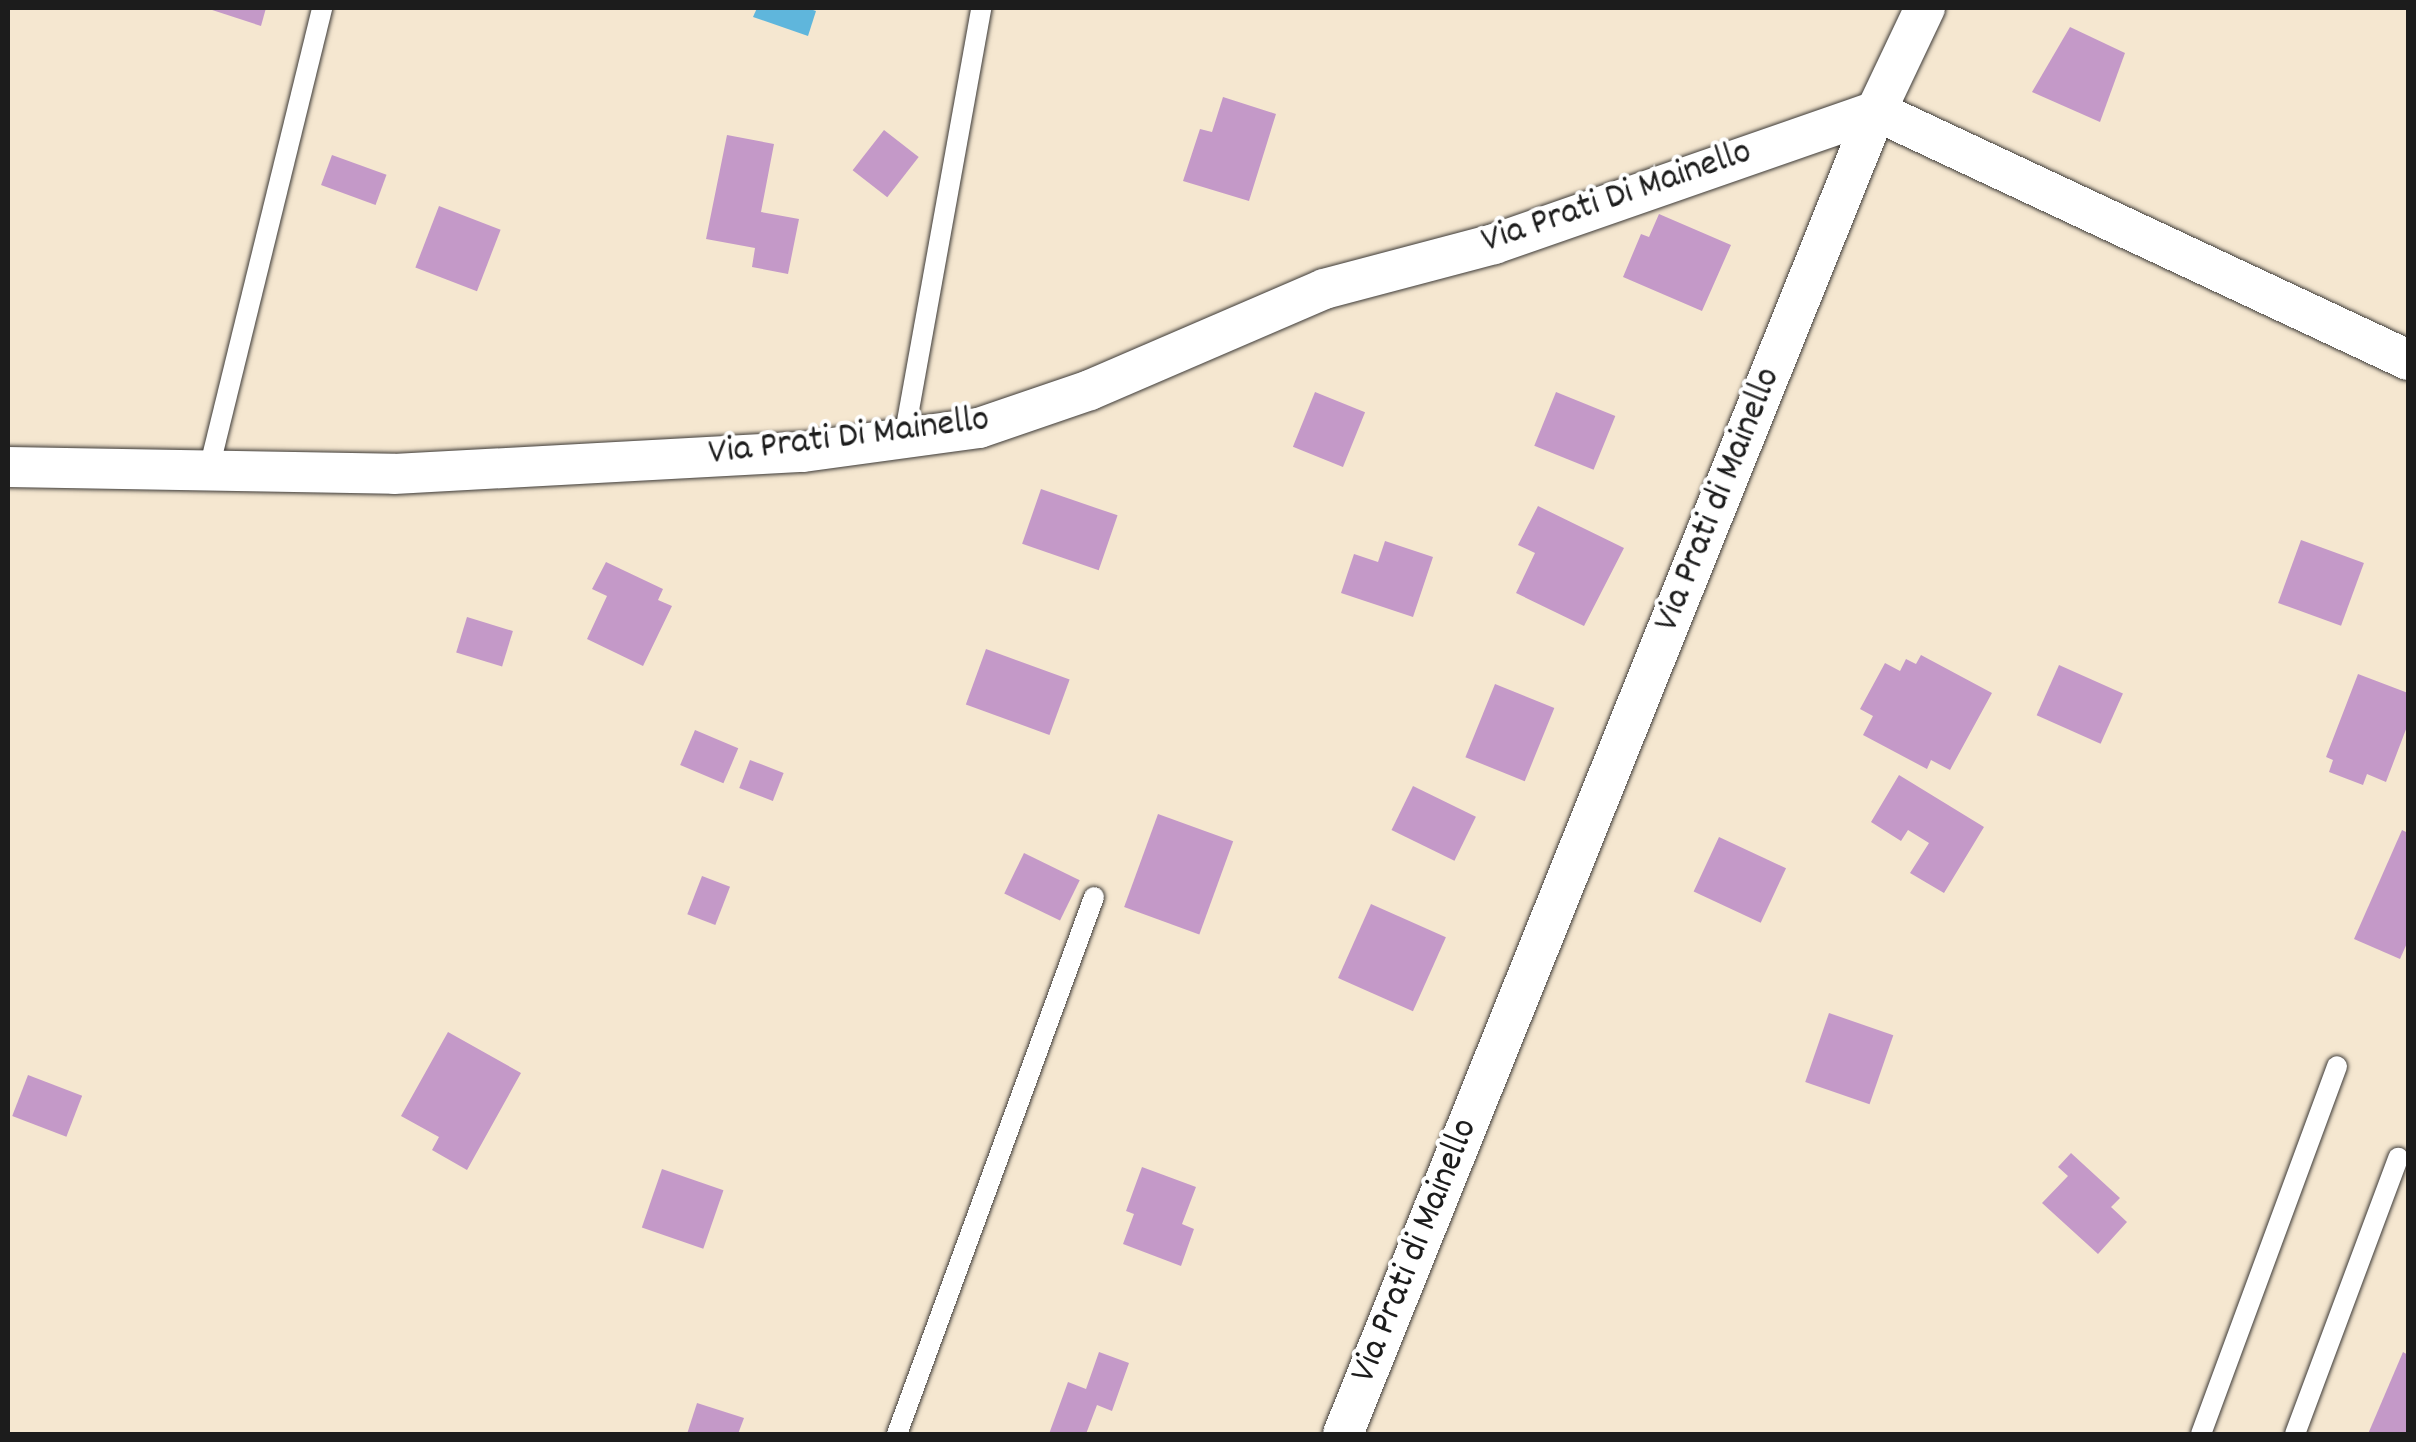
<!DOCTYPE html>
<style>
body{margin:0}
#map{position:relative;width:2416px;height:1442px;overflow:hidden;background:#f5e7d0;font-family:Dekko,sans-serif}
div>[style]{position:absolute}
.water>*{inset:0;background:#5fb6dc}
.building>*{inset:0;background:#c499c8;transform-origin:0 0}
.roads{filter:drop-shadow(0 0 2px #3d3a37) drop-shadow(0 0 2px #3d3a37)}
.lane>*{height:20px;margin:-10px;padding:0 10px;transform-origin:10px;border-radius:10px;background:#fff}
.street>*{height:40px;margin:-20px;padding:0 20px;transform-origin:20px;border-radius:20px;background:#fff}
span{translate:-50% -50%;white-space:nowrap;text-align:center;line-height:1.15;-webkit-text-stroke:8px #fff;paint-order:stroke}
.street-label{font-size:38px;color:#1c1c1c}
.frame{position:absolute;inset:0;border:10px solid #1c1c1c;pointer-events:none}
</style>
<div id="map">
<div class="water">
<div style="clip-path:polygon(757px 8px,807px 8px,816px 11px,808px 36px,753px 17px)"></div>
</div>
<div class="building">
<div style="clip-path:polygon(206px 8px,266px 8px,261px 26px)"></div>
<div style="clip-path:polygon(2070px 27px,2125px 53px,2100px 122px,2032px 92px)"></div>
<div style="clip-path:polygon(1223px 97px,1276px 114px,1249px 201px,1183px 181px,1200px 129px,1212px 132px)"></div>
<div style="left:884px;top:130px;width:44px;height:51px;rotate:38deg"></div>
<div style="clip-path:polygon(727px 135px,774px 144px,761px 212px,799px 219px,788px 274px,752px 267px,755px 248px,706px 239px)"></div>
<div style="left:332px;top:155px;width:58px;height:32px;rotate:20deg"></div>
<div style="left:439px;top:206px;width:66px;height:66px;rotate:21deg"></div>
<div style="clip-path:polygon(1659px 214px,1731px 245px,1702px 311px,1623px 277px,1641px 234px,1649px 237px)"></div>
<div style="left:1315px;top:392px;width:54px;height:59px;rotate:22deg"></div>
<div style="left:1556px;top:392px;width:64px;height:58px;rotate:22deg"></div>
<div style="left:1041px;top:489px;width:81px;height:58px;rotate:19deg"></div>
<div style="clip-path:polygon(1538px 506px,1624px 548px,1584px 626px,1516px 593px,1535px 553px,1518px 545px)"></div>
<div style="left:2301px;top:540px;width:67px;height:67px;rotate:20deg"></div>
<div style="clip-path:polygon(1385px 541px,1433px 557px,1413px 617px,1341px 593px,1354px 554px,1378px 562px)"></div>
<div style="clip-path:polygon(606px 562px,663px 589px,658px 600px,672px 606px,643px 666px,587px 639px,607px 596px,592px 589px)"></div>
<div style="left:467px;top:617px;width:48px;height:37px;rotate:17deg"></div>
<div style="left:986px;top:649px;width:89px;height:59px;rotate:20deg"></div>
<div style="clip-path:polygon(1921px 655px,1992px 693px,1950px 770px,1931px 760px,1927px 769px,1863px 735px,1873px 716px,1860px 709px,1885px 663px,1900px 671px,1906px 659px,1916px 664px)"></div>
<div style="left:2059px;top:665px;width:70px;height:55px;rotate:24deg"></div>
<div style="clip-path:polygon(2358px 674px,2408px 693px,2408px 724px,2386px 782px,2367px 774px,2363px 785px,2329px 772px,2333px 760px,2326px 757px)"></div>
<div style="left:1495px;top:684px;width:64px;height:79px;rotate:22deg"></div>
<div style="left:695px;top:730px;width:47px;height:38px;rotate:23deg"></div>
<div style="left:750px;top:760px;width:36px;height:30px;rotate:21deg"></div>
<div style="clip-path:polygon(1899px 775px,1984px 827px,1944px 893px,1910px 873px,1929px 843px,1908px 830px,1901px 841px,1871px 822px)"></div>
<div style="left:1413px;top:786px;width:70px;height:49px;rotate:26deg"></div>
<div style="left:1158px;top:814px;width:80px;height:99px;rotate:20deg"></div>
<div style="clip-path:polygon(2402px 830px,2408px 833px,2408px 941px,2400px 959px,2354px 939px)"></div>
<div style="left:1719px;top:837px;width:74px;height:60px;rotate:25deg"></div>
<div style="left:1024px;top:853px;width:62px;height:45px;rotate:26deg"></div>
<div style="left:702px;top:876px;width:30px;height:41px;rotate:21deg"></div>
<div style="left:1371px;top:904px;width:82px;height:81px;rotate:24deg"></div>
<div style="left:1829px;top:1013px;width:68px;height:73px;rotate:19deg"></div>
<div style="clip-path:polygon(448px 1032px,521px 1073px,467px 1170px,432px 1150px,439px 1137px,401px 1116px)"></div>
<div style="left:28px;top:1075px;width:58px;height:44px;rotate:21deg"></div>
<div style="clip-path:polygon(2071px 1153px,2120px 1198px,2111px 1207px,2127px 1222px,2098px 1254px,2042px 1203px,2068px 1176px,2058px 1167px)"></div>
<div style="clip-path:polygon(1142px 1167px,1196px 1187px,1182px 1224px,1194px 1229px,1181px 1266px,1123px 1244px,1134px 1214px,1126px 1211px)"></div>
<div style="left:662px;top:1169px;width:65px;height:62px;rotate:19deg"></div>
<div style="clip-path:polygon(1099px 1352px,1129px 1363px,1112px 1411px,1097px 1405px,1086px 1434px,1049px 1434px,1068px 1382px,1086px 1389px)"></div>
<div style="clip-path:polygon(2403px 1352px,2408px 1355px,2408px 1434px,2368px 1434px)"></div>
<div style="clip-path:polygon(697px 1403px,744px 1418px,738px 1434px,687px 1434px)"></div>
</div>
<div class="roads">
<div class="lane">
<div style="left:904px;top:438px;width:437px;rotate:-79.8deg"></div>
<div style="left:209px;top:469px;width:475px;rotate:-76.2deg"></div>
<div style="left:897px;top:1434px;width:572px;rotate:-69.85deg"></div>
<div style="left:2201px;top:1434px;width:392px;rotate:-69.7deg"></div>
<div style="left:2295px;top:1434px;width:295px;rotate:-69.5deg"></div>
</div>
<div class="street">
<div style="left:8px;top:467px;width:386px;rotate:1deg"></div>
<div style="left:394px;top:474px;width:410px;rotate:-3.1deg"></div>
<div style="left:803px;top:452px;width:178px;rotate:-7.8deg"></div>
<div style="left:979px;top:428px;width:117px;rotate:-18.9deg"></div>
<div style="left:1090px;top:390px;width:255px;rotate:-23.3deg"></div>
<div style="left:1324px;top:289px;width:176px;rotate:-14.8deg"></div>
<div style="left:1494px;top:244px;width:404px;rotate:-19.2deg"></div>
<div style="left:1876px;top:111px;width:114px;rotate:-64.6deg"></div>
<div style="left:1343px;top:1434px;width:1426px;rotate:-68.06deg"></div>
<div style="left:1876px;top:111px;width:587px;rotate:25.08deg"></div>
</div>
</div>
<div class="street-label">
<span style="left:1617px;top:198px;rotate:-19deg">Via Prati Di Mainello</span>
<span style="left:849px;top:438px;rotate:-7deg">Via Prati Di Mainello</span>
<span style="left:1719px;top:500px;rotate:-68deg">Via Prati di Mainello</span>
<span style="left:1416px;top:1251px;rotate:-68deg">Via Prati di Mainello</span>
</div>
<div class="frame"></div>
</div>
